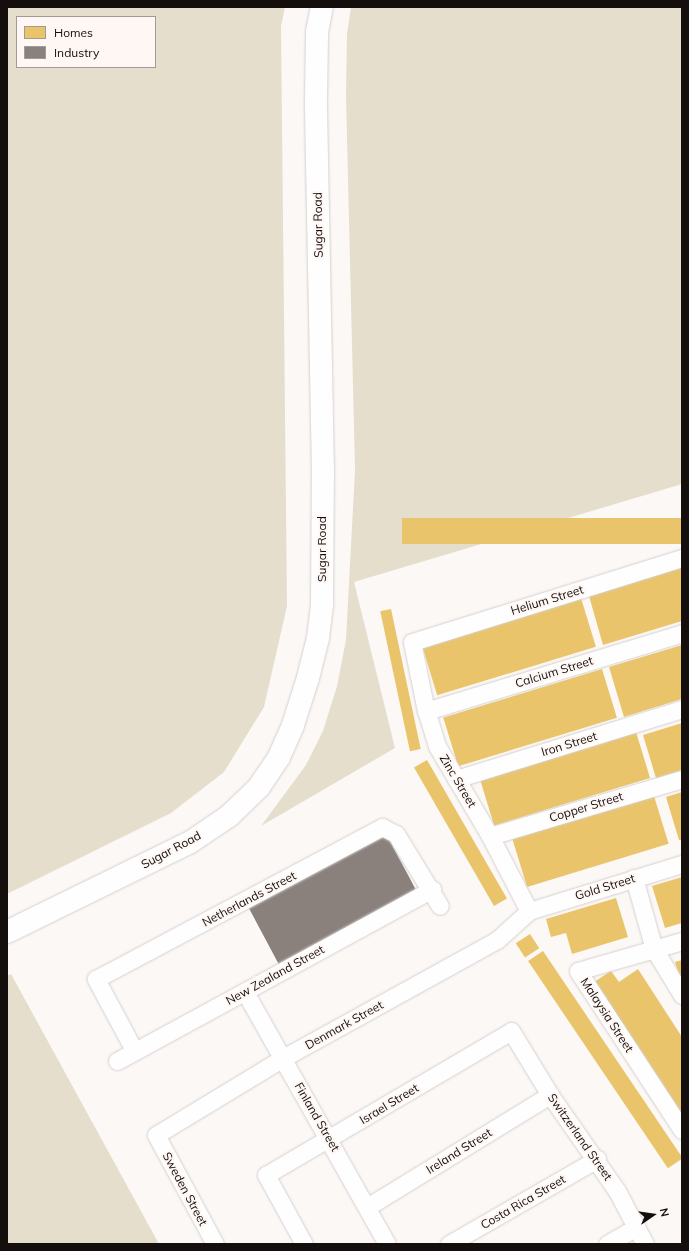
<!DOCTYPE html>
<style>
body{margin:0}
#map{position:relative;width:689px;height:1251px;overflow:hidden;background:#fcf8f6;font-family:Mulish,sans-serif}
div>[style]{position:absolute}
.green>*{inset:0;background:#e5decd}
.homes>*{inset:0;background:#e9c46a;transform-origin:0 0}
.industry>*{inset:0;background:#8a817c;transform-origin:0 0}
.roads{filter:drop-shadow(0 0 1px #d5d0ce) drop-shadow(0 0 1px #d5d0ce)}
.minor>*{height:17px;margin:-8.5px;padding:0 8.5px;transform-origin:8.5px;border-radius:8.5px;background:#fffefe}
.secondary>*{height:22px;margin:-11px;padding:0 11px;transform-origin:11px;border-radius:11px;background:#fffefe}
span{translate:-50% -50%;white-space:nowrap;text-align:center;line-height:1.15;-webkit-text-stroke:4px #fef7f4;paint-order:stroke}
.street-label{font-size:12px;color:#140e0d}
.frame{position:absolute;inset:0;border:8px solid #140e0d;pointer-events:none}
.legend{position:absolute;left:16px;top:16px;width:140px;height:52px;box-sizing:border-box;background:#fef7f4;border:1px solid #a09a98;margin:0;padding:5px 7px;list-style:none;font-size:12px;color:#140e0d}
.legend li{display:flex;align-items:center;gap:8px;height:20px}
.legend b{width:20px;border:1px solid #a09a98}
.north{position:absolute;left:633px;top:1195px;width:40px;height:40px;-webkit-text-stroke:3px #fef7f4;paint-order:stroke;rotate:77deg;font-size:11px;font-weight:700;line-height:16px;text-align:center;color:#140e0d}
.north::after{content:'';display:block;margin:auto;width:14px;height:18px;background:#140e0d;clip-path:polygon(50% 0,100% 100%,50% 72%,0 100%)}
</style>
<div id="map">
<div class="green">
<div style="clip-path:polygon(evenodd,7px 7px,285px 7px,281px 26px,287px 606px,264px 707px,224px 772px,171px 813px,7px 894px,7px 7px,17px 17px,155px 17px,155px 67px,17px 67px,17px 17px)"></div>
<div style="clip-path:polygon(351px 7px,682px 7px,682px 484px,354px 582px,395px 748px,261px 826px,306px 765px,323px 731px,337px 686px,346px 640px,355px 470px,346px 95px,347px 34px)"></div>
<div style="clip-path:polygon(11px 974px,159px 1244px,7px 1244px,7px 976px)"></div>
</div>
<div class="homes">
<div style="left:682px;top:518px;width:26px;height:280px;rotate:90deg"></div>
<div style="clip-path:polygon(682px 567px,682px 621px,603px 645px,589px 596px)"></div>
<div style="left:581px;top:598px;width:51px;height:166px;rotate:73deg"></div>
<div style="left:391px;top:609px;width:143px;height:11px;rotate:78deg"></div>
<div style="clip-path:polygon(682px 645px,682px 699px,624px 717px,609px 667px)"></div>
<div style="left:602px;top:669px;width:51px;height:166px;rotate:73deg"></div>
<div style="clip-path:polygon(682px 723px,682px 770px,656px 778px,643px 735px)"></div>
<div style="left:636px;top:732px;width:48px;height:163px;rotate:73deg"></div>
<div style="left:427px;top:760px;width:160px;height:15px;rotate:60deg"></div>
<div style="clip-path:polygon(682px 792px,682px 840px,679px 840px,666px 797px)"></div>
<div style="left:654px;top:796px;width:50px;height:148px;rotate:73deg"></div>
<div style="clip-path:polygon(682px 877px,682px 923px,665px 928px,652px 886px)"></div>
<div style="clip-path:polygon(616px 898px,628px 937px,572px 954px,566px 933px,551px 937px,546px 919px)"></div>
<div style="left:530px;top:934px;width:17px;height:17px;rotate:57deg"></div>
<div style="left:543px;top:951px;width:250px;height:18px;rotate:56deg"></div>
<div style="clip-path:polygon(682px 960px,682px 978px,680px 979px,675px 962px)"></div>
<div style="clip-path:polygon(638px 969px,682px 1037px,682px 1117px,594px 982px,611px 971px,619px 982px)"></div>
</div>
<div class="industry">
<div style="left:383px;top:828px;width:72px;height:156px;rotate:62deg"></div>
</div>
<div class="roads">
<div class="minor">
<div style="left:426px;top:711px;width:268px;rotate:-16.9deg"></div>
<div style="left:456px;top:779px;width:237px;rotate:-17.2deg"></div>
<div style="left:490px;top:836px;width:200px;rotate:-16.5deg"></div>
<div style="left:634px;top:878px;width:74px;rotate:74.3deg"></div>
<div style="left:654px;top:949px;width:54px;rotate:58.7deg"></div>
<div style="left:529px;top:911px;width:85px;rotate:-117.5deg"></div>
<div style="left:490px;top:836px;width:104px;rotate:-120.5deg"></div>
<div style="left:437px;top:746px;width:37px;rotate:-107deg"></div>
<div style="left:426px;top:711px;width:70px;rotate:-101.5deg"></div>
<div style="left:412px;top:642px;width:283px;rotate:-17.3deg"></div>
<div style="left:682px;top:941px;width:108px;rotate:163.9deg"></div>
<div style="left:578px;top:971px;width:190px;rotate:56.8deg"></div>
<div style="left:245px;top:992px;width:289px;rotate:60.6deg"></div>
<div style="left:134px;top:1050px;width:81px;rotate:-118.2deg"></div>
<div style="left:96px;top:979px;width:324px;rotate:-28deg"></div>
<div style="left:382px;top:827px;width:16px;rotate:27deg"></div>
<div style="left:396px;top:834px;width:84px;rotate:58.6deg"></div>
<div style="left:117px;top:1061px;width:359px;rotate:-28.6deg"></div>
<div style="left:367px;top:1207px;width:215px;rotate:-31.5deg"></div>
<div style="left:215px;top:1244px;width:124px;rotate:-118.4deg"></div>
<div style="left:156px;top:1135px;width:149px;rotate:-31.2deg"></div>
<div style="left:283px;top:1058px;width:244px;rotate:-28.9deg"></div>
<div style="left:497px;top:940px;width:43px;rotate:-42.2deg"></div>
<div style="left:529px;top:911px;width:160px;rotate:-17.1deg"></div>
<div style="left:304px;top:1244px;width:79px;rotate:-118.8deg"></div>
<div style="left:266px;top:1175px;width:284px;rotate:-30.4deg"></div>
<div style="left:511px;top:1031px;width:75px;rotate:58.6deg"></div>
<div style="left:550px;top:1095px;width:117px;rotate:55.1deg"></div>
<div style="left:617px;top:1191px;width:60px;rotate:62.2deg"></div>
<div style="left:449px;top:1244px;width:171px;rotate:-29.9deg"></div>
<div style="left:607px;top:1244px;width:34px;rotate:-30deg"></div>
</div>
<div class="secondary">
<div style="left:7px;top:932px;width:203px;rotate:-26.1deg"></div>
<div style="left:189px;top:843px;width:48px;rotate:-34deg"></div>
<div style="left:229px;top:816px;width:42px;rotate:-44deg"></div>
<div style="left:259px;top:787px;width:36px;rotate:-56deg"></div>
<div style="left:279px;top:757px;width:35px;rotate:-66deg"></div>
<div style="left:293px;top:725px;width:49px;rotate:-72.3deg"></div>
<div style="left:308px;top:678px;width:41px;rotate:-76deg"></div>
<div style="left:318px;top:638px;width:35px;rotate:-83deg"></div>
<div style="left:322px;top:603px;width:130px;rotate:-89.6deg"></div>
<div style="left:323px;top:473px;width:374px;rotate:-91.1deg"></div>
<div style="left:316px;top:99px;width:67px;rotate:-89.1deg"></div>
<div style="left:317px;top:32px;width:25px;rotate:-79deg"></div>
</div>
</div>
<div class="street-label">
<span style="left:318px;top:225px;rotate:-91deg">Sugar Road</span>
<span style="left:322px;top:549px;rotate:-90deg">Sugar Road</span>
<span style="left:547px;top:600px;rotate:-17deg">Helium Street</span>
<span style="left:554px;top:672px;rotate:-17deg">Calcium Street</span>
<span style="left:569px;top:744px;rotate:-17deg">Iron Street</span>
<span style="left:458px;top:781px;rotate:59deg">Zinc Street</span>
<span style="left:586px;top:807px;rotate:-17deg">Copper Street</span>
<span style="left:171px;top:850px;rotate:-28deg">Sugar Road</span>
<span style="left:605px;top:887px;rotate:-17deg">Gold Street</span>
<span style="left:249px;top:899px;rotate:-28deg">Netherlands Street</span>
<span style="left:275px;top:975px;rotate:-29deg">New Zealand Street</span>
<span style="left:607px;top:1015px;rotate:57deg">Malaysia Street</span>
<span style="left:344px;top:1025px;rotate:-29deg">Denmark Street</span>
<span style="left:389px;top:1104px;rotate:-31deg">Israel Street</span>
<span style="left:317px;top:1117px;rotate:60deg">Finland Street</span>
<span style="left:580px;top:1137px;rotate:55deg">Switzerland Street</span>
<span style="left:459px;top:1151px;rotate:-32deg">Ireland Street</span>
<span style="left:185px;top:1189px;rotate:62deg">Sweden Street</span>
<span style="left:523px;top:1202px;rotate:-30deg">Costa Rica Street</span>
</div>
<div class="frame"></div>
<ul class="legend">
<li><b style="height:11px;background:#e9c46a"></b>Homes</li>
<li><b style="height:11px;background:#8a817c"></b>Industry</li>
</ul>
<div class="north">N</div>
</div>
